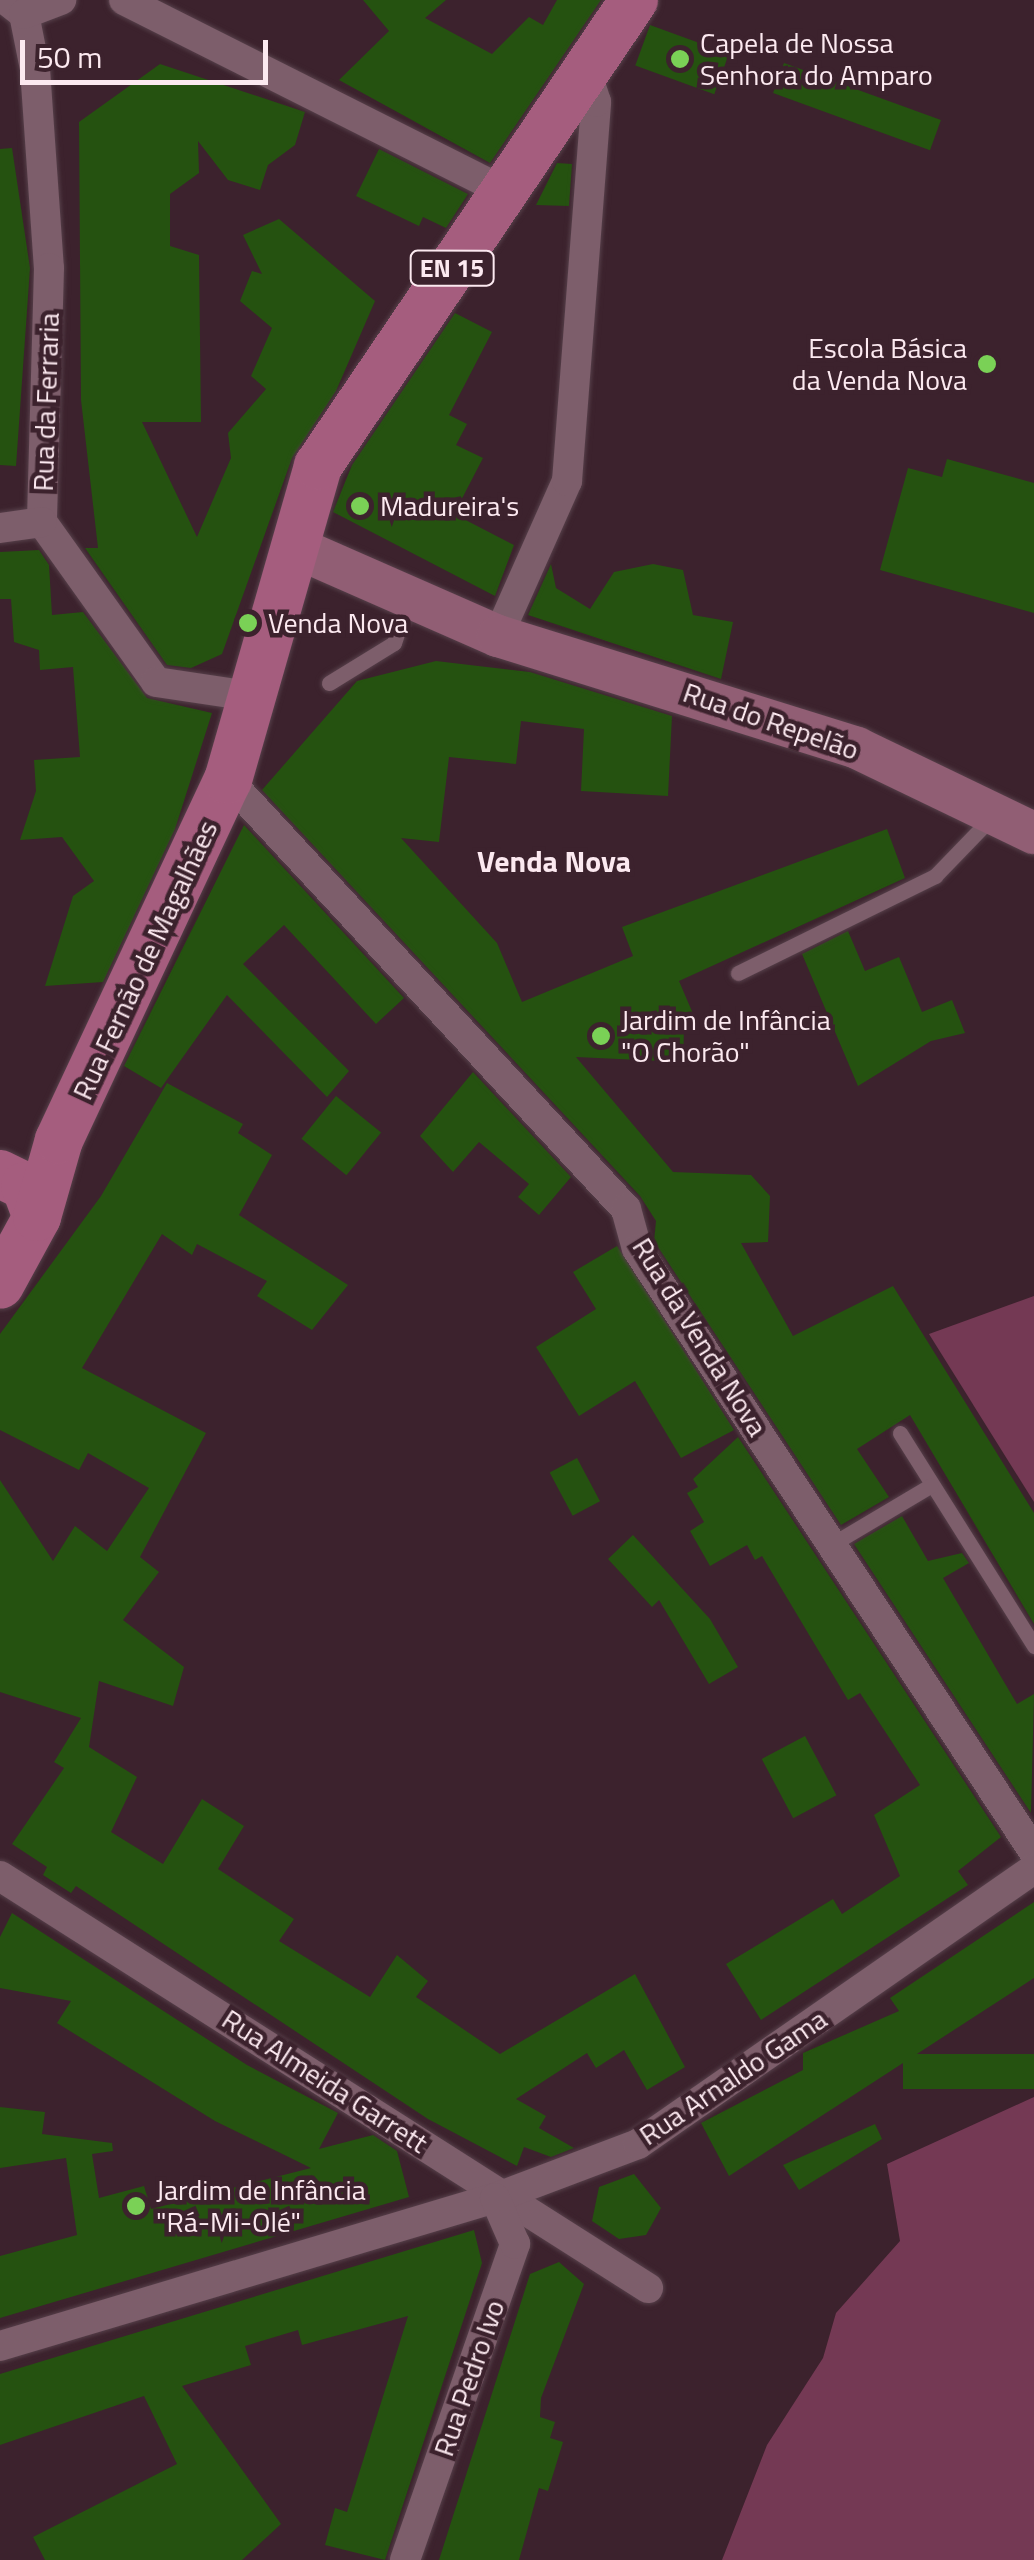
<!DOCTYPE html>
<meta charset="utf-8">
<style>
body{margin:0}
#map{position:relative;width:1034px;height:2560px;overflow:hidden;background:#3c222d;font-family:"Titillium Web",sans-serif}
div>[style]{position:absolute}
.green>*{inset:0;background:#743954}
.building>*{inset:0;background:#255210;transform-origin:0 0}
.roads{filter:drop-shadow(0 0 2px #56404a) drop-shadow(0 0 2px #56404a)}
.lane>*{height:15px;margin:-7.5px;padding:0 7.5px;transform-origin:7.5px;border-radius:7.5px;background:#7d5e6b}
.street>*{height:30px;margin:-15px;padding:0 15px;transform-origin:15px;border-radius:15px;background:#7d5e6b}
.secondary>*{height:42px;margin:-21px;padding:0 21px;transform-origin:21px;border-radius:21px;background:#915e74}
.primary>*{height:48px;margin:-24px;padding:0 24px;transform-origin:24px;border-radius:24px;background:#a55d7e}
.dots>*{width:28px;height:28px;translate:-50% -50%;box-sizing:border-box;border:5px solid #3c222d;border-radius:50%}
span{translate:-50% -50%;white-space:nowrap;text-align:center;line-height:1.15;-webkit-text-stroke:9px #3c222d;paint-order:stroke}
.shield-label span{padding:2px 8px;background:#3c222d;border:2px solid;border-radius:8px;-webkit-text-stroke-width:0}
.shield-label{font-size:25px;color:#fce9f0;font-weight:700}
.poi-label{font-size:28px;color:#fce9f0}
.left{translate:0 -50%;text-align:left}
.right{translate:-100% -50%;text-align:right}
.street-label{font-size:28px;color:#fce9f0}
.neighbourhood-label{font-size:30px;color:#fce9f0;font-weight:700}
.scale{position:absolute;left:20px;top:40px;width:248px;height:45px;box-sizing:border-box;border:5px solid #fce9f0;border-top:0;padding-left:12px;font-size:30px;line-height:35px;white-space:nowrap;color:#fce9f0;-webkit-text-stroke:8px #3c222d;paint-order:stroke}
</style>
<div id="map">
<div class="green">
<div style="clip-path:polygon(1034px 1296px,1034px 1502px,929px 1334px)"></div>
<div style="clip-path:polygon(1034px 2097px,1034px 2560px,722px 2560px,767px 2445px,823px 2358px,836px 2313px,900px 2241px,887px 2164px)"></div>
</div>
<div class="building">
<div style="clip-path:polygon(363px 0,446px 0,425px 18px,492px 54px,529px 17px,543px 25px,557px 0,601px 0,490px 163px,339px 80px,389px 31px)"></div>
<div style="left:650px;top:25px;width:84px;height:43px;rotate:20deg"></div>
<div style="left:784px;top:63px;width:167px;height:32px;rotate:20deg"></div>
<div style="clip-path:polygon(160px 64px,305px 112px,295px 145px,268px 165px,260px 190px,228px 180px,198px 141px,199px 173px,170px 194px,170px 246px,199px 255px,201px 422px,142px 422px,197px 537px,231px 458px,228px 433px,266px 389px,251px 376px,272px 328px,240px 301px,252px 271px,262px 274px,243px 235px,279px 219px,375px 301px,336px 391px,292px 458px,222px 654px,191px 668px,167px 665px,85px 548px,98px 548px,81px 400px,79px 122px)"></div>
<div style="clip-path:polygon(12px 148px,30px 268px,16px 466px,0 465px,0 149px)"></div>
<div style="clip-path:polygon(379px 149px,468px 194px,446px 228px,423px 217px,419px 226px,356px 196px)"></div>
<div style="clip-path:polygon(557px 163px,572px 164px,569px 206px,536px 205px)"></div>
<div style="clip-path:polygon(455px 313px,492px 332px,449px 415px,467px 424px,456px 445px,483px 458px,454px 514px,514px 545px,495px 596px,333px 512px,352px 465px)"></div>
<div style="clip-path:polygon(947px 459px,1034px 483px,1034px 613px,880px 570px,908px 468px,942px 477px)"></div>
<div style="clip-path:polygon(39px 550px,49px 565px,52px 615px,83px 612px,147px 698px,212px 713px,175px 829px,103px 982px,45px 986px,73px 896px,94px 881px,62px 837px,20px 840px,36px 791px,34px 760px,80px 757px,73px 667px,40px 670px,39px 650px,14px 642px,11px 599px,0 599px,0 552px)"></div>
<div style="clip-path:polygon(551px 564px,556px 588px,590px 609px,614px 572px,653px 564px,683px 570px,693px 615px,733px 622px,721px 679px,528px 615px)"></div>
<div style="clip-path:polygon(436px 661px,530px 672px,672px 716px,668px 796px,581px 791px,584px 729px,521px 721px,516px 764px,449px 757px,439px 842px,401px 838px,497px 943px,522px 1002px,633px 956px,622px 927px,887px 829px,905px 878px,679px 981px,697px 1023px,684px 1029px,683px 1062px,576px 1057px,673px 1172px,751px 1175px,770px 1196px,768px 1242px,741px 1243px,793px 1336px,893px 1286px,1034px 1513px,1034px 1624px,910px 1415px,857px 1449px,889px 1497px,841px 1525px,654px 1241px,656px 1221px,640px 1196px,262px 790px,357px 681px)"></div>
<div style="clip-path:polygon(244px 825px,404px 998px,376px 1024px,284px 925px,243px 964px,349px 1071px,327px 1097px,227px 995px,161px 1088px,124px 1066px)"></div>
<div style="clip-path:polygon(848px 931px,865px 971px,899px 957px,922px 1012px,952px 1000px,965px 1033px,931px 1041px,858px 1086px,802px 954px)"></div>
<div style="clip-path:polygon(473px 1072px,571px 1177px,539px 1215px,518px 1197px,529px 1184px,479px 1142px,453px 1172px,420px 1136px)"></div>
<div style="clip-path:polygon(167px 1083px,243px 1124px,238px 1133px,272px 1155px,239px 1215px,348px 1285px,312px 1330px,257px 1296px,267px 1281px,197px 1244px,192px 1255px,162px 1234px,82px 1368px,206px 1433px,140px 1557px,159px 1572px,123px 1620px,184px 1667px,173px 1706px,99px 1681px,89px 1747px,137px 1777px,111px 1832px,163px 1864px,202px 1799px,244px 1826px,218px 1869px,294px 1919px,279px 1941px,370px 1997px,397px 1955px,428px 1981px,416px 1997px,500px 2054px,635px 1974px,685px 2067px,647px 2090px,624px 2050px,596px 2068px,587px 2053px,516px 2099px,546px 2116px,539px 2128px,574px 2148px,551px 2157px,524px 2147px,517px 2166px,428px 2119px,76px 1886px,71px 1893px,43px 1875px,47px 1867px,12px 1844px,64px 1768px,54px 1762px,81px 1718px,0 1692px,0 1480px,53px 1561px,75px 1526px,107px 1551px,149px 1488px,88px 1453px,79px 1470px,0 1430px,0 1334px,101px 1196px)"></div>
<div style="left:336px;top:1096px;width:58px;height:55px;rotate:39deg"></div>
<div style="clip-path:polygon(617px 1246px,734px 1430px,681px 1458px,635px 1381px,579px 1416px,536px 1347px,596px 1309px,573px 1272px)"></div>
<div style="clip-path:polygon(738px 1437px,1001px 1837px,958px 1871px,968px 1885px,761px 2020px,726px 1964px,833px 1899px,842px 1914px,900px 1876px,874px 1815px,920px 1785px,860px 1693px,848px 1700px,762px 1556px,755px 1560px,747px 1545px,710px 1566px,690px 1531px,704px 1522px,687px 1493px,698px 1487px,693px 1479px)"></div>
<div style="left:577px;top:1458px;width:49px;height:31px;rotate:62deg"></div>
<div style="clip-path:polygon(902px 1516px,928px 1561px,962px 1553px,969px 1563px,943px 1578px,1017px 1704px,1034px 1694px,1031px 1813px,854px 1544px)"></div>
<div style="clip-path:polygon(633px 1535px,710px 1619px,738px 1667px,709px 1684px,659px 1600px,652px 1607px,608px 1559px)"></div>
<div style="left:805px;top:1736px;width:67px;height:49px;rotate:62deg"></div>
<div style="clip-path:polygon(1034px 1902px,1034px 1978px,729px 2176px,701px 2123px,803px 2070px,803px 2053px,899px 2011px,890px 1998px)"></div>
<div style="clip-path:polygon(12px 1913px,247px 2065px,338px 2113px,319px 2149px,373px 2135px,397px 2151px,409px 2197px,0 2318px,0 2256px,77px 2235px,66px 2158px,0 2168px,0 2107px,45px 2112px,42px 2134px,112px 2143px,113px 2151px,92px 2154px,99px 2198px,144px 2186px,151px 2209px,311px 2168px,215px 2121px,57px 2023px,71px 2001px,0 1988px,0 1937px)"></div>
<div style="left:1034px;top:2054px;width:35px;height:131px;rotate:90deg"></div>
<div style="clip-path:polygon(875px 2124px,882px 2139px,799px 2190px,783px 2165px)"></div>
<div style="clip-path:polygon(634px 2174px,661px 2208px,646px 2235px,619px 2239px,592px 2221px,599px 2187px)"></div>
<div style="clip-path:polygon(474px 2230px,482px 2263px,385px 2560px,325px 2545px,335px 2508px,347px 2512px,408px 2316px,302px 2345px,298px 2330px,245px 2346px,251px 2365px,182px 2386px,281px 2524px,242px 2560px,45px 2560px,33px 2537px,177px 2464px,144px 2396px,0 2445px,0 2374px)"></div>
<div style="clip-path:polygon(559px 2262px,584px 2284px,541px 2398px,540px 2417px,555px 2422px,550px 2438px,563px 2442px,548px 2491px,539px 2488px,519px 2560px,439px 2560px,530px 2274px)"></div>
</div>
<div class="roads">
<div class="lane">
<div style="left:329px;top:683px;width:76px;rotate:-31.6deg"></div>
<div style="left:394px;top:643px;width:44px;rotate:-71.6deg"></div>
<div style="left:738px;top:973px;width:220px;rotate:-26.2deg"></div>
<div style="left:935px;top:876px;width:82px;rotate:-46deg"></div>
<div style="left:900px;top:1433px;width:252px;rotate:57.8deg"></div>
<div style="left:834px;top:1543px;width:112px;rotate:-30.7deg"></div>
</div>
<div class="street">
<div style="left:6px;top:0;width:23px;rotate:38deg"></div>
<div style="left:24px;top:14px;width:56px;rotate:78.7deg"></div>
<div style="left:35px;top:69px;width:199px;rotate:86deg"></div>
<div style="left:49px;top:268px;width:254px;rotate:91.6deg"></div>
<div style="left:42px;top:522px;width:196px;rotate:54.5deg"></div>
<div style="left:156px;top:682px;width:95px;rotate:8.5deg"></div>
<div style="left:124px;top:0;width:428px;rotate:26.7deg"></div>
<div style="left:24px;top:14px;width:40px;rotate:-21deg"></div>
<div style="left:0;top:528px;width:42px;rotate:-8.1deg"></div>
<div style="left:498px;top:636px;width:170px;rotate:-66deg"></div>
<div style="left:567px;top:481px;width:380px;rotate:-85.6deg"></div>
<div style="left:596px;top:102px;width:29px;rotate:-108deg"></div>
<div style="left:228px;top:780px;width:585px;rotate:47.15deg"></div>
<div style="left:626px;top:1209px;width:41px;rotate:74.6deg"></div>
<div style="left:637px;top:1249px;width:722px;rotate:56.64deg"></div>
<div style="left:0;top:1876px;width:768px;rotate:32.45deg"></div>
<div style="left:0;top:2346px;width:517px;rotate:-16.65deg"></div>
<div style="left:495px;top:2198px;width:153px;rotate:-20.7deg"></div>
<div style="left:638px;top:2144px;width:482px;rotate:-34.8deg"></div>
<div style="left:405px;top:2560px;width:335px;rotate:-70.8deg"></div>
<div style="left:515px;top:2244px;width:50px;rotate:-113.5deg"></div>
</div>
<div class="secondary">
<div style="left:295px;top:547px;width:222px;rotate:23.7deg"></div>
<div style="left:498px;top:636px;width:376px;rotate:17.3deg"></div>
<div style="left:857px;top:748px;width:196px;rotate:25.7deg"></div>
</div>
<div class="primary">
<div style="left:0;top:1174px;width:28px;rotate:26deg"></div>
<div style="left:25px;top:1186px;width:33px;rotate:69deg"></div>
<div style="left:37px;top:1217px;width:77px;rotate:118.6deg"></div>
<div style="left:37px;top:1217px;width:80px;rotate:-74.1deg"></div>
<div style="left:59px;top:1140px;width:398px;rotate:-64.9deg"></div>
<div style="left:228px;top:780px;width:327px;rotate:-74deg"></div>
<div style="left:318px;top:466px;width:563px;rotate:-55.86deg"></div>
</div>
</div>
<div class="dots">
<div style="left:680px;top:59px;background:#7ad156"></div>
<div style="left:987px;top:364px;background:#7ad156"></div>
<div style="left:360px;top:506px;background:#7ad156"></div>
<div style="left:248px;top:623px;background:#7ad156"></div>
<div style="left:601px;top:1036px;background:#7ad156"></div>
<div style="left:136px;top:2206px;background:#7ad156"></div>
</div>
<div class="shield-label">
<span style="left:452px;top:268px">EN 15</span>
</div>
<div class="poi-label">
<span class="left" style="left:700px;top:59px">Capela de Nossa<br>Senhora do Amparo</span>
<span class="right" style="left:967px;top:364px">Escola Básica<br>da Venda Nova</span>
<span class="left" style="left:380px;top:506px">Madureira's</span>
<span class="left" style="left:268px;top:623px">Venda Nova</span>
<span class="left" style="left:621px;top:1036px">Jardim de Infância<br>"O Chorão"</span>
<span class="left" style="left:156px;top:2206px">Jardim de Infância<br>"Rá-Mi-Olé"</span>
</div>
<div class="street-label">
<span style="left:46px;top:402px;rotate:-88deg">Rua da Ferraria</span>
<span style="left:771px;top:721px;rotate:19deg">Rua do Repelão</span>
<span style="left:145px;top:960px;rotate:-65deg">Rua Fernão de Magalhães</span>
<span style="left:700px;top:1337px;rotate:58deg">Rua da Venda Nova</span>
<span style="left:733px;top:2077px;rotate:-34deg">Rua Arnaldo Gama</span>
<span style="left:325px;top:2081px;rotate:33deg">Rua Almeida Garrett</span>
<span style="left:469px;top:2378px;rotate:-71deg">Rua Pedro Ivo</span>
</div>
<div class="neighbourhood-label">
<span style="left:554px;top:861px">Venda Nova</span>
</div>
<div class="scale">50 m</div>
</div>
